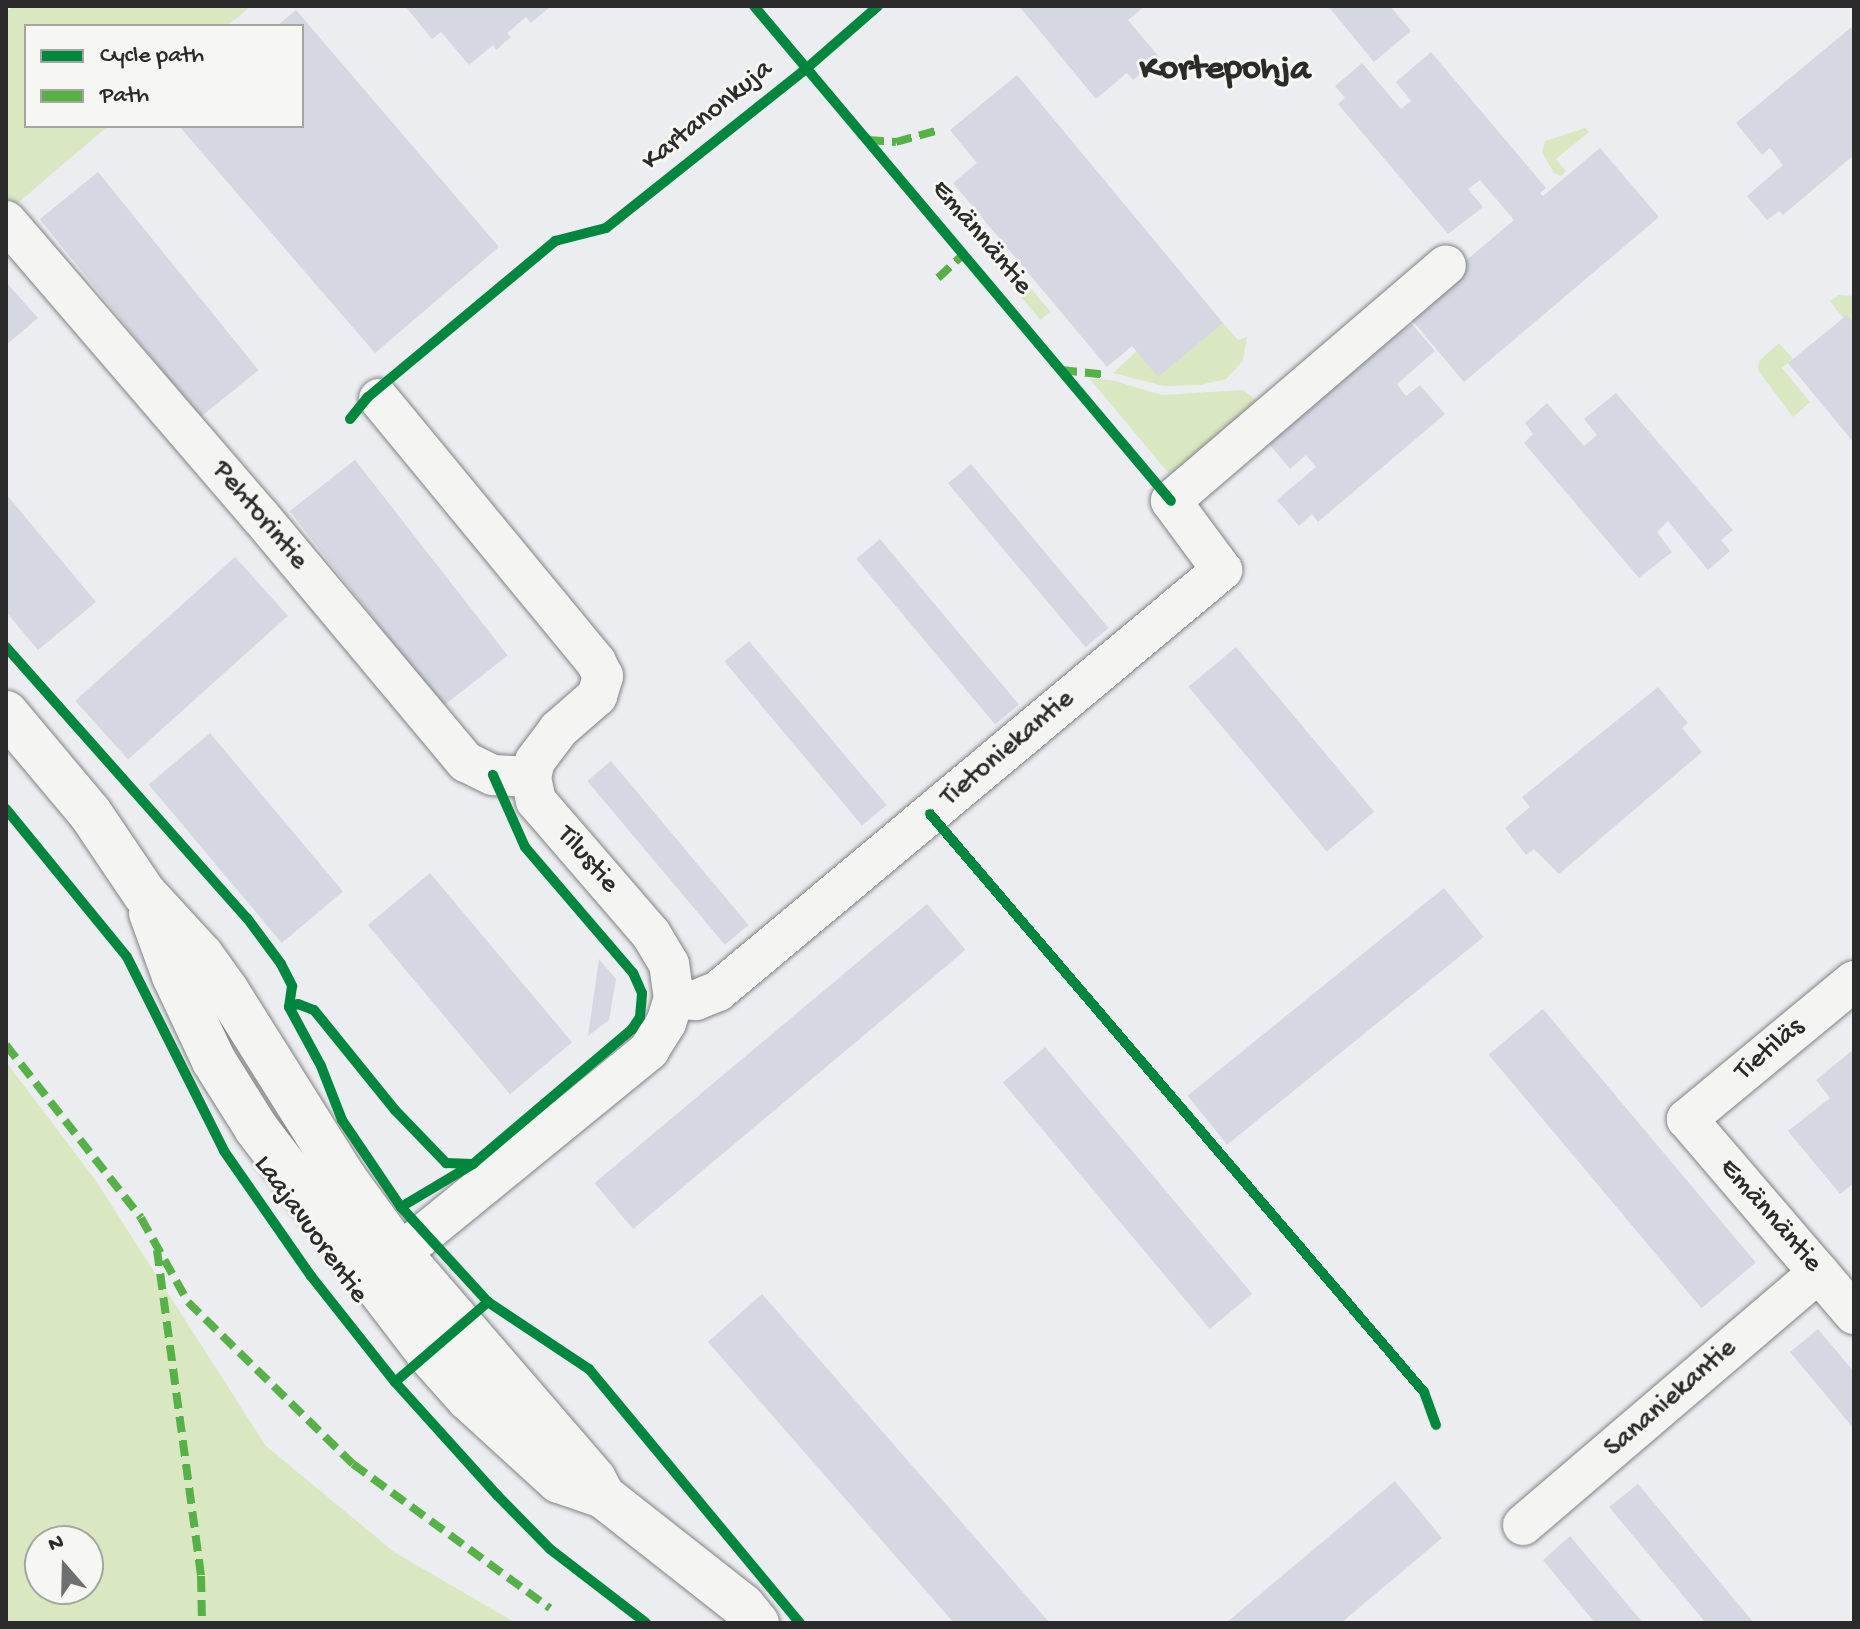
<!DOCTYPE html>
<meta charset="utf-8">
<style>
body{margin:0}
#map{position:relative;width:1860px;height:1629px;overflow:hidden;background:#ebedf0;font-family:"Gochi Hand",sans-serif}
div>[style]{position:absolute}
.green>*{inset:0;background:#d9e8c0;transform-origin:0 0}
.building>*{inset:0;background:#d5d8e3;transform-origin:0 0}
.roads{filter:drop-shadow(0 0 2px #818284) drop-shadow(0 0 2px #818284)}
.minor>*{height:40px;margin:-20px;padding:0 20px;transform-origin:20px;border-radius:20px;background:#f4f4f3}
.secondary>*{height:44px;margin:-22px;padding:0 22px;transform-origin:22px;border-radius:22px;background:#f4f4f3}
.quiet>*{height:8px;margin-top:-4px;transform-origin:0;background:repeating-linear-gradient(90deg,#56b246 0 16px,transparent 0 24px)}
.cycleway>*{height:10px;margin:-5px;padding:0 5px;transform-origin:5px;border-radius:5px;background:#00873e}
span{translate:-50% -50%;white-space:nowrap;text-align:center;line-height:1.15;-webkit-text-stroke:6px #f6f6f2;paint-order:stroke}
.street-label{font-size:28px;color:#2b2b2b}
.district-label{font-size:36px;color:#2b2b2b;font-weight:700}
.frame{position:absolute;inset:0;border:8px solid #2b2b2b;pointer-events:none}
.legend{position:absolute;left:24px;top:24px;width:280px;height:104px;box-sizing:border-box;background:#f6f6f2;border:2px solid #a5a5a2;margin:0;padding:10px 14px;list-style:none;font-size:24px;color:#2b2b2b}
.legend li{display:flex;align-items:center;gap:16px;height:40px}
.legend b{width:40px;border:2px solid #a5a5a2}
.north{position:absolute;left:24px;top:1525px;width:80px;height:80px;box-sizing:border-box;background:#f6f6f2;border:2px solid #a5a5a2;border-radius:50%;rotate:340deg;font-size:22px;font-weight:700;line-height:32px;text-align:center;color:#2b2b2b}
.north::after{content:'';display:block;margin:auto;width:28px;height:36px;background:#6e6f70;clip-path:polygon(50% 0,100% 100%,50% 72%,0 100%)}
</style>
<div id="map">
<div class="green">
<div style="clip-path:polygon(14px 6px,251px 6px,227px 26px,26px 26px,26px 126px,108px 126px,6px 213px,6px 12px)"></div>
<div style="clip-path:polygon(1585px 128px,1589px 132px,1556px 159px,1566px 171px,1561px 176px,1554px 173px,1542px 152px,1545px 141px)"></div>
<div style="left:997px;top:248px;width:83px;height:13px;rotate:50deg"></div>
<div style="clip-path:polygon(1839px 295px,1854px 296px,1854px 324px,1847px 316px,1843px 318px,1830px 301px)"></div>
<div style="clip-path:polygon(1223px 323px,1238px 340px,1247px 337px,1243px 361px,1226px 379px,1200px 385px,1164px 386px,1113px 373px,1137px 351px,1158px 376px)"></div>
<div style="clip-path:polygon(1779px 343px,1793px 359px,1782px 368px,1810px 402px,1793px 417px,1758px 370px,1759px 361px)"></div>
<div style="clip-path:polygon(1090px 379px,1111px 380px,1162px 395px,1243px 390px,1257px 401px,1171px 476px)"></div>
<div style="clip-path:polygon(evenodd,6px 1062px,94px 1178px,266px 1446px,394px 1552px,516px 1623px,6px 1623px,6px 1062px,88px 1541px,88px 1589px,40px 1589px,40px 1541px,88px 1541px)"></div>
</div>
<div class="building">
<div style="clip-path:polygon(405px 6px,551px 6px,531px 23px,526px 17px,507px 33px,511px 37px,496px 50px,493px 45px,469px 65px,441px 32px,432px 39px)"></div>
<div style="clip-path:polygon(1019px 6px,1145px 6px,1128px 20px,1160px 58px,1133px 80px,1127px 73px,1096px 99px)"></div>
<div style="clip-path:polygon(1328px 6px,1390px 6px,1411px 31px,1374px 62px)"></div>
<div style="clip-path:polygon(296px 10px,499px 247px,375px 353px,179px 126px,302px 126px,302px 26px,277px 26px)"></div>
<div style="clip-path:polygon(1854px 25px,1854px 155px,1783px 215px,1779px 211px,1767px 220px,1747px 196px,1783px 165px,1770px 148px,1762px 155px,1736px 123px)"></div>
<div style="clip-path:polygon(1431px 52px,1546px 188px,1540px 193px,1543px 196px,1600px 148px,1659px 217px,1464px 382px,1405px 312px,1514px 220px,1480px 180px,1468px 189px,1483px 207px,1448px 234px,1338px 104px,1345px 98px,1335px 86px,1362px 63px,1401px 109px,1411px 101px,1396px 82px)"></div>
<div style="clip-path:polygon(1017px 75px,1223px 323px,1158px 377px,1132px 346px,1107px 367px,953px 183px,977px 163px,950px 130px)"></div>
<div style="left:98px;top:172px;width:255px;height:75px;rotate:51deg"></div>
<div style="clip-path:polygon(6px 282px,38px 318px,6px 345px)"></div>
<div style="clip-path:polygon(1847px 315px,1854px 324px,1854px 443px,1788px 363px)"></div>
<div style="clip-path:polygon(1412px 324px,1435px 351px,1397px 384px,1406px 396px,1420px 385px,1445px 414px,1318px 522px,1312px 514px,1299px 526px,1277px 500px,1316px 467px,1306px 455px,1290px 469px,1265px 439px,1398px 325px,1403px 331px)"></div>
<div style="clip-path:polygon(1616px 393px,1733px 530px,1721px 540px,1730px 551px,1708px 570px,1668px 521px,1657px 532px,1672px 552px,1639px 578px,1524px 443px,1533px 434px,1525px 423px,1547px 403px,1584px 446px,1597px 435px,1584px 419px)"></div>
<div style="left:355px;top:460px;width:248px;height:83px;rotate:52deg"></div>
<div style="left:971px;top:464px;width:214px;height:30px;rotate:50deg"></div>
<div style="clip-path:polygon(6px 494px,96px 602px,38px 650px,6px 612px)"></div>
<div style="left:880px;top:539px;width:216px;height:31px;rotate:50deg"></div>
<div style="left:235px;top:557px;width:79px;height:215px;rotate:48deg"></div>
<div style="left:749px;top:641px;width:214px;height:32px;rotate:50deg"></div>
<div style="left:1236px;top:647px;width:215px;height:62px;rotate:50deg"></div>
<div style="clip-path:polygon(1658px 687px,1688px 723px,1682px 728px,1702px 752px,1559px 874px,1534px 849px,1526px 855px,1505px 828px,1530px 807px,1522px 797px)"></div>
<div style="left:210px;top:733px;width:207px;height:80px;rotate:50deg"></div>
<div style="left:611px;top:761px;width:214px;height:31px;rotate:50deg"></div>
<div style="left:430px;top:873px;width:221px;height:81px;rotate:50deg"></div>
<div style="left:1444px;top:888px;width:63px;height:330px;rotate:51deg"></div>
<div style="left:927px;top:904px;width:60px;height:434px;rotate:50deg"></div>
<div style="clip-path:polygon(599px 959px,616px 979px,609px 1020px,588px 1036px)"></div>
<div style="left:1543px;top:1009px;width:331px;height:71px;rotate:50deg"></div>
<div style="left:1045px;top:1047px;width:322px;height:55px;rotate:50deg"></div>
<div style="clip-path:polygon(1854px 1049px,1854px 1183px,1840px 1194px,1788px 1131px,1830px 1098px,1816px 1080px)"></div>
<div style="clip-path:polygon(762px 1294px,1049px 1622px,954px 1623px,708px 1342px)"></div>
<div style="clip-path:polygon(1818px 1329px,1854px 1372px,1854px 1429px,1790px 1352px)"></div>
<div style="clip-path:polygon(1395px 1481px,1442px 1538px,1341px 1623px,1226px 1623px)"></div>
<div style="clip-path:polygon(1638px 1484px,1754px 1623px,1706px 1623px,1609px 1507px)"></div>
<div style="clip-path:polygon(1570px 1536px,1643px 1623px,1595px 1623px,1543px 1560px)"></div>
</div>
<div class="roads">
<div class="minor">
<div style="left:6px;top:221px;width:389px;rotate:49.3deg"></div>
<div style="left:260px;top:516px;width:321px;rotate:50.1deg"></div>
<div style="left:466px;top:762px;width:30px;rotate:26deg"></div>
<div style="left:493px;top:775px;width:38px;rotate:3deg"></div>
<div style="left:1854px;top:981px;width:217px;rotate:140.4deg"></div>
<div style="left:1687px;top:1119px;width:257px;rotate:49.4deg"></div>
<div style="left:674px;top:999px;width:22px;rotate:3deg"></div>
<div style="left:696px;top:1000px;width:24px;rotate:-22deg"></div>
<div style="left:718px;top:991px;width:657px;rotate:-39.87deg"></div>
<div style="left:1222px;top:570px;width:86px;rotate:-126.5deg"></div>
<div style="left:1171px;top:501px;width:362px;rotate:-40.6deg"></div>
<div style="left:376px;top:1273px;width:353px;rotate:-39.2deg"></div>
<div style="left:649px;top:1050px;width:32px;rotate:-58deg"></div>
<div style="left:666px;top:1023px;width:25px;rotate:-72deg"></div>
<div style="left:674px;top:999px;width:35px;rotate:-98deg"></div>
<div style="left:669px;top:964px;width:35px;rotate:-121deg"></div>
<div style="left:651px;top:934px;width:176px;rotate:-130.8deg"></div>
<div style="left:536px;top:801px;width:25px;rotate:-102deg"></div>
<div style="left:531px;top:777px;width:16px;rotate:-76deg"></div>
<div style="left:535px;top:761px;width:39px;rotate:-53deg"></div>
<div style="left:558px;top:730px;width:52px;rotate:-41.1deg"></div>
<div style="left:597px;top:696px;width:21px;rotate:-73deg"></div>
<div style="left:603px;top:676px;width:16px;rotate:-117deg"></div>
<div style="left:596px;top:662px;width:341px;rotate:-129.5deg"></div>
<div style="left:1523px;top:1525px;width:389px;rotate:-40.5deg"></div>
</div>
<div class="secondary">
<div style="left:6px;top:713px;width:131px;rotate:50deg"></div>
<div style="left:90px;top:813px;width:97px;rotate:56deg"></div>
<div style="left:144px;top:893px;width:86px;rotate:47.4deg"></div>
<div style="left:202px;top:956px;width:43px;rotate:54.5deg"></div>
<div style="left:227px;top:991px;width:222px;rotate:57.9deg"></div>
<div style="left:345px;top:1179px;width:92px;rotate:53.9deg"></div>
<div style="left:399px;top:1253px;width:298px;rotate:49.2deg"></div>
<div style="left:594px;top:1479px;width:19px;rotate:62deg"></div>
<div style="left:151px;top:913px;width:67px;rotate:69.9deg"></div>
<div style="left:174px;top:976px;width:94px;rotate:64.8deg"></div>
<div style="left:214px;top:1061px;width:79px;rotate:57.9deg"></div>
<div style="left:256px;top:1128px;width:282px;rotate:52.6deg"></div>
<div style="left:427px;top:1352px;width:62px;rotate:48.3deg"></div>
<div style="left:468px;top:1398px;width:123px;rotate:42.4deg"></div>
<div style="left:559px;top:1481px;width:46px;rotate:18.8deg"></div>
<div style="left:603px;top:1496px;width:178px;rotate:38.2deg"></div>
<div style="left:743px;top:1606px;width:22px;rotate:51deg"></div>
</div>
</div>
<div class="quiet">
<div style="left:868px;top:140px;width:28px;rotate:4deg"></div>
<div style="left:896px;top:142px;width:45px;rotate:-15.6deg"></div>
<div style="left:938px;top:278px;width:35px;rotate:-43deg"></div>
<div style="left:1061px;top:370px;width:47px;rotate:6.1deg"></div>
<div style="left:6px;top:1045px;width:219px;rotate:52deg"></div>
<div style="left:141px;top:1218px;width:96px;rotate:60.8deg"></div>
<div style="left:188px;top:1302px;width:231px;rotate:44.5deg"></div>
<div style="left:353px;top:1464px;width:244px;rotate:36.2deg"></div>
<div style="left:157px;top:1250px;width:329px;rotate:82.3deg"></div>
<div style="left:201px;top:1576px;width:47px;rotate:88.8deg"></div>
</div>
<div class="cycleway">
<div style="left:754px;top:6px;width:647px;rotate:49.89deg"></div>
<div style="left:350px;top:419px;width:28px;rotate:-51deg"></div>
<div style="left:368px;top:397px;width:244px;rotate:-39.8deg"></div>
<div style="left:555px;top:241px;width:53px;rotate:-14.3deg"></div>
<div style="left:606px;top:228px;width:257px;rotate:-38.5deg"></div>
<div style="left:807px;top:68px;width:94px;rotate:-41.1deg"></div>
<div style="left:6px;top:647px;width:363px;rotate:48.4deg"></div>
<div style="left:247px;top:918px;width:57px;rotate:53.5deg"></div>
<div style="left:281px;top:964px;width:25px;rotate:63deg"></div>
<div style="left:292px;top:986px;width:21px;rotate:98deg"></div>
<div style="left:289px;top:1007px;width:67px;rotate:61.5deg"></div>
<div style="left:321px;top:1066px;width:58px;rotate:68.7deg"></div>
<div style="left:342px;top:1120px;width:105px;rotate:55.9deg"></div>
<div style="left:401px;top:1207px;width:129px;rotate:47.5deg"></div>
<div style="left:488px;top:1302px;width:121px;rotate:33.6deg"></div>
<div style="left:589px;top:1369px;width:330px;rotate:50.3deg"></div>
<div style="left:6px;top:809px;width:191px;rotate:50.7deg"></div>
<div style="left:127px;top:957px;width:217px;rotate:63.4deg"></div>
<div style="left:224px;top:1151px;width:152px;rotate:55.2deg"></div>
<div style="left:311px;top:1276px;width:135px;rotate:51.6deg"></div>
<div style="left:395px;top:1382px;width:152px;rotate:47.9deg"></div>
<div style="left:497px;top:1495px;width:76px;rotate:45.5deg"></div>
<div style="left:550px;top:1549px;width:121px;rotate:37.6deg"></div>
<div style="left:930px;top:814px;width:760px;rotate:49.48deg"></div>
<div style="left:1424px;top:1392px;width:35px;rotate:70deg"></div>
<div style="left:289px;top:1007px;width:9px;rotate:-18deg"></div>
<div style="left:298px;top:1004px;width:17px;rotate:21deg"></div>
<div style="left:314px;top:1010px;width:129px;rotate:51deg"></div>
<div style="left:395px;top:1110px;width:74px;rotate:46.1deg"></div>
<div style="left:446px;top:1163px;width:27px;rotate:2deg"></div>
<div style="left:401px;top:1207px;width:84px;rotate:-30.8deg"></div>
<div style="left:473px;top:1164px;width:209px;rotate:-40.3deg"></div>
<div style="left:632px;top:1029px;width:14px;rotate:-56deg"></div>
<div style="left:640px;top:1017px;width:24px;rotate:-85deg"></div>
<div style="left:642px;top:993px;width:22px;rotate:-114deg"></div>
<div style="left:633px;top:973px;width:166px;rotate:-130.6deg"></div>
<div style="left:525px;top:847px;width:79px;rotate:-114deg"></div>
<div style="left:395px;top:1382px;width:123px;rotate:-40.7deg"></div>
</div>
<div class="street-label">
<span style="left:708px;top:116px;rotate:-39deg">Kartanonkuja</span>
<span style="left:981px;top:238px;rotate:50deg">Emännäntie</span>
<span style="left:259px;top:516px;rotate:50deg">Pehtorintie</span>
<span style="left:1008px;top:749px;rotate:-40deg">Tietoniekantie</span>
<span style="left:587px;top:860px;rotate:49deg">Tilustie</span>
<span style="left:1770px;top:1050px;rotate:-40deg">Tietiläs</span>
<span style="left:1770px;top:1216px;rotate:49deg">Emännäntie</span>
<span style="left:310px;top:1230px;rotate:54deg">Laajavuorentie</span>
<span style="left:1671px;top:1399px;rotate:-41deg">Sananiekantie</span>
</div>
<div class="district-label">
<span style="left:1225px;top:71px">Kortepohja</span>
</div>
<div class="frame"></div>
<ul class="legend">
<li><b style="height:10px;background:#00873e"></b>Cycle path</li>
<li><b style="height:10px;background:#56b246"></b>Path</li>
</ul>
<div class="north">N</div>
</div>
